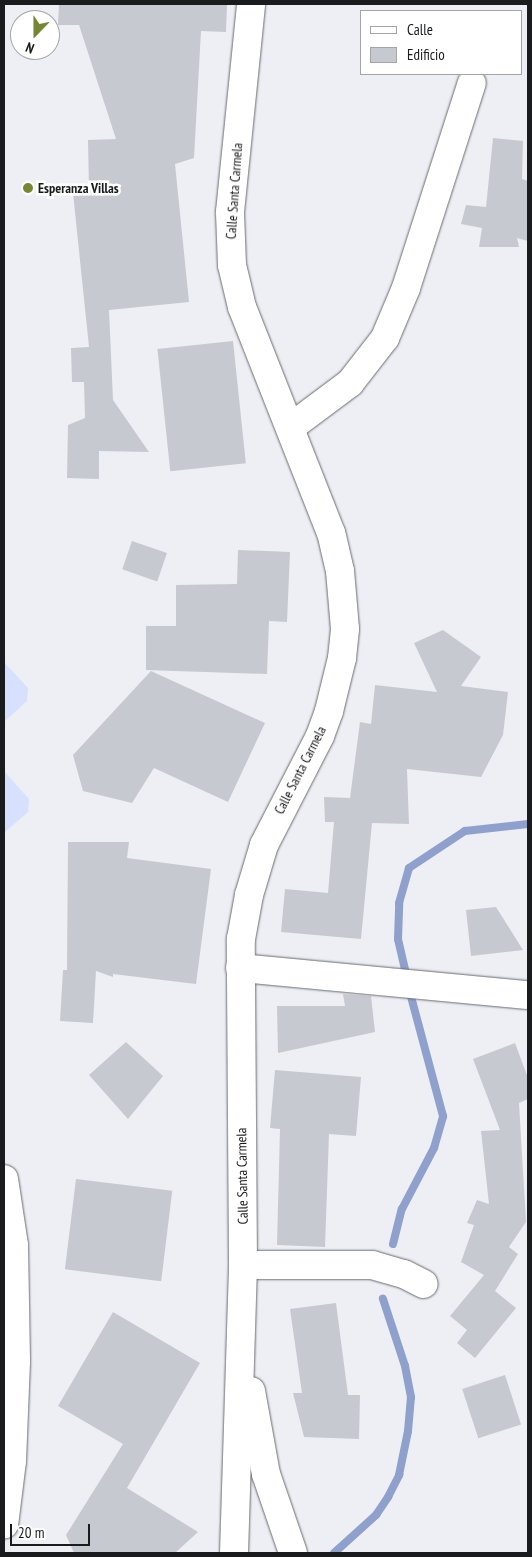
<!DOCTYPE html>
<style>
body{margin:0}
#map{position:relative;width:532px;height:1557px;overflow:hidden;background:#edeff5;font-family:"PT Sans Narrow",sans-serif}
div>[style]{position:absolute}
.green>*{inset:0;background:#d7e1fe}
.stream>*{height:8px;margin:-4px;padding:0 4px;transform-origin:4px;border-radius:4px;background:#90a0cd}
.building>*{inset:0;background:#c7c9d0;transform-origin:0 0}
.roads{filter:drop-shadow(0 0 1px #696b70) drop-shadow(0 0 1px #696b70)}
.street>*{height:28px;margin:-14px;padding:0 14px;transform-origin:14px;border-radius:14px;background:#fff}
.dots>*{width:14px;height:14px;translate:-50% -50%;box-sizing:border-box;border:2px solid #fff;border-radius:50%}
span{translate:-50% -50%;white-space:nowrap;text-align:center;line-height:1.15;-webkit-text-stroke:5px #fff;paint-order:stroke}
.poi-label{font-size:14px;color:#1a1b1d;font-weight:700}
.left{translate:0 -50%;text-align:left}
.street-label{font-size:14px;color:#1a1b1d}
.frame{position:absolute;inset:0;border:5px solid #1a1b1d;pointer-events:none}
.legend{position:absolute;left:360px;top:10px;width:162px;height:65px;box-sizing:border-box;background:#fff;border:1px solid #a3a4a5;margin:0;padding:6px 9px;list-style:none;font-size:15px;color:#1a1b1d}
.legend li{display:flex;align-items:center;gap:10px;height:25px}
.legend b{width:25px;border:1px solid #a3a4a5}
.north{position:absolute;left:10px;top:10px;width:50px;height:50px;box-sizing:border-box;background:#fff;border:1px solid #a3a4a5;border-radius:50%;rotate:202deg;font-size:14px;font-weight:700;line-height:20px;text-align:center;color:#1a1b1d}
.north::after{content:'';display:block;margin:auto;width:18px;height:22px;background:#758636;clip-path:polygon(50% 0,100% 100%,50% 72%,0 100%)}
.scale{position:absolute;left:10px;top:1524px;width:80px;height:22px;box-sizing:border-box;border:2px solid #1a1b1d;border-top:0;padding-left:6px;font-size:15px;line-height:18px;white-space:nowrap;color:#1a1b1d;-webkit-text-stroke:4px #fff;paint-order:stroke}
</style>
<div id="map">
<div class="green">
<div style="clip-path:polygon(4px 662px,28px 688px,27px 701px,4px 722px)"></div>
<div style="clip-path:polygon(4px 771px,29px 799px,28px 812px,4px 833px)"></div>
</div>
<div class="stream">
<div style="left:407px;top:978px;width:40px;rotate:-103deg"></div>
<div style="left:398px;top:939px;width:36px;rotate:-88deg"></div>
<div style="left:399px;top:903px;width:36px;rotate:-74deg"></div>
<div style="left:409px;top:868px;width:67px;rotate:-33.5deg"></div>
<div style="left:465px;top:831px;width:63px;rotate:-6.3deg"></div>
<div style="left:393px;top:1244px;width:36px;rotate:-76deg"></div>
<div style="left:402px;top:1209px;width:69px;rotate:-62.3deg"></div>
<div style="left:434px;top:1148px;width:33px;rotate:-74deg"></div>
<div style="left:443px;top:1116px;width:131px;rotate:-105deg"></div>
<div style="left:334px;top:1553px;width:57px;rotate:-42.1deg"></div>
<div style="left:376px;top:1515px;width:22px;rotate:-56deg"></div>
<div style="left:388px;top:1497px;width:25px;rotate:-63deg"></div>
<div style="left:399px;top:1475px;width:45px;rotate:-78.4deg"></div>
<div style="left:408px;top:1431px;width:34px;rotate:-85deg"></div>
<div style="left:411px;top:1397px;width:32px;rotate:-101deg"></div>
<div style="left:405px;top:1366px;width:71px;rotate:-108.2deg"></div>
</div>
<div class="building">
<div style="clip-path:polygon(59px 4px,227px 4px,226px 32px,201px 31px,194px 158px,175px 164px,189px 302px,109px 310px,113px 400px,149px 452px,99px 451px,99px 479px,67px 478px,68px 425px,85px 418px,84px 382px,72px 382px,71px 348px,89px 347px,73px 193px,89px 191px,88px 140px,116px 139px,79px 25px,58px 25px)"></div>
<div style="clip-path:polygon(493px 138px,523px 141px,522px 179px,528px 181px,528px 241px,517px 238px,519px 247px,479px 247px,482px 228px,461px 224px,466px 205px,486px 207px)"></div>
<div style="left:233px;top:341px;width:123px;height:76px;rotate:84deg"></div>
<div style="left:132px;top:541px;width:37px;height:30px;rotate:19deg"></div>
<div style="clip-path:polygon(238px 550px,290px 552px,287px 622px,269px 621px,267px 674px,146px 670px,146px 626px,176px 626px,176px 585px,237px 584px)"></div>
<div style="clip-path:polygon(443px 630px,481px 657px,461px 686px,508px 692px,503px 735px,481px 777px,407px 769px,409px 824px,372px 823px,361px 939px,281px 932px,285px 889px,328px 893px,334px 822px,325px 822px,324px 797px,350px 798px,360px 722px,371px 724px,375px 685px,437px 692px,414px 643px)"></div>
<div style="clip-path:polygon(151px 671px,265px 723px,228px 802px,154px 768px,132px 803px,83px 791px,73px 755px)"></div>
<div style="clip-path:polygon(68px 842px,129px 842px,127px 858px,211px 869px,196px 984px,113px 974px,113px 977px,96px 971px,93px 1023px,60px 1021px,63px 970px,67px 970px)"></div>
<div style="clip-path:polygon(496px 907px,523px 950px,471px 956px,466px 910px)"></div>
<div style="clip-path:polygon(343px 994px,371px 996px,375px 1032px,278px 1053px,277px 1006px,345px 1006px)"></div>
<div style="clip-path:polygon(126px 1042px,163px 1076px,128px 1119px,89px 1075px)"></div>
<div style="clip-path:polygon(515px 1043px,528px 1078px,528px 1099px,519px 1103px,526px 1222px,509px 1247px,518px 1254px,495px 1291px,516px 1308px,475px 1358px,457px 1343px,467px 1330px,450px 1316px,484px 1275px,461px 1262px,474px 1225px,467px 1223px,477px 1200px,489px 1204px,481px 1131px,500px 1130px,473px 1059px)"></div>
<div style="clip-path:polygon(275px 1070px,361px 1077px,356px 1136px,329px 1134px,325px 1247px,277px 1245px,280px 1129px,270px 1128px)"></div>
<div style="left:76px;top:1179px;width:97px;height:91px;rotate:7deg"></div>
<div style="clip-path:polygon(336px 1303px,348px 1395px,360px 1395px,359px 1439px,304px 1437px,293px 1393px,302px 1393px,290px 1309px)"></div>
<div style="clip-path:polygon(113px 1312px,200px 1363px,127px 1488px,198px 1532px,175px 1553px,74px 1553px,66px 1535px,123px 1444px,58px 1406px)"></div>
<div style="left:505px;top:1375px;width:52px;height:45px;rotate:72deg"></div>
</div>
<div class="roads">
<div class="street">
<div style="left:291px;top:427px;width:74px;rotate:-36.7deg"></div>
<div style="left:350px;top:383px;width:57px;rotate:-52.1deg"></div>
<div style="left:385px;top:338px;width:54px;rotate:-67.2deg"></div>
<div style="left:406px;top:288px;width:215px;rotate:-72.2deg"></div>
<div style="left:240px;top:968px;width:288px;rotate:5.4deg"></div>
<div style="left:4px;top:1179px;width:67px;rotate:81.4deg"></div>
<div style="left:14px;top:1245px;width:117px;rotate:89deg"></div>
<div style="left:16px;top:1362px;width:99px;rotate:92.3deg"></div>
<div style="left:12px;top:1461px;width:64px;rotate:97.1deg"></div>
<div style="left:243px;top:1265px;width:129px"></div>
<div style="left:372px;top:1265px;width:33px;rotate:16deg"></div>
<div style="left:404px;top:1274px;width:22px;rotate:27deg"></div>
<div style="left:251px;top:1391px;width:84px;rotate:79.8deg"></div>
<div style="left:266px;top:1474px;width:83px;rotate:71.1deg"></div>
<div style="left:234px;top:1553px;width:288px;rotate:-88.2deg"></div>
<div style="left:243px;top:1265px;width:326px;rotate:-90.4deg"></div>
<div style="left:241px;top:939px;width:45px;rotate:-79.7deg"></div>
<div style="left:249px;top:895px;width:52px;rotate:-73.3deg"></div>
<div style="left:264px;top:845px;width:123px;rotate:-62.8deg"></div>
<div style="left:320px;top:736px;width:27px;rotate:-70deg"></div>
<div style="left:329px;top:711px;width:55px;rotate:-76.2deg"></div>
<div style="left:342px;top:658px;width:29px;rotate:-84deg"></div>
<div style="left:345px;top:629px;width:58px;rotate:-94.9deg"></div>
<div style="left:340px;top:571px;width:39px;rotate:-103deg"></div>
<div style="left:331px;top:533px;width:243px;rotate:-111.5deg"></div>
<div style="left:242px;top:307px;width:43px;rotate:-103.4deg"></div>
<div style="left:232px;top:265px;width:53px;rotate:-92.2deg"></div>
<div style="left:230px;top:212px;width:209px;rotate:-84.2deg"></div>
</div>
</div>
<div class="dots">
<div style="left:28px;top:188px;background:#758636"></div>
</div>
<div class="poi-label">
<span class="left" style="left:38px;top:188px">Esperanza Villas</span>
</div>
<div class="street-label">
<span style="left:234px;top:191px;rotate:-86deg">Calle Santa Carmela</span>
<span style="left:300px;top:770px;rotate:-63deg">Calle Santa Carmela</span>
<span style="left:242px;top:1176px;rotate:-91deg">Calle Santa Carmela</span>
</div>
<div class="frame"></div>
<ul class="legend">
<li><b style="height:6px;background:#fff"></b>Calle</li>
<li><b style="height:14px;background:#c7c9d0"></b>Edificio</li>
</ul>
<div class="north">N</div>
<div class="scale">20 m</div>
</div>
